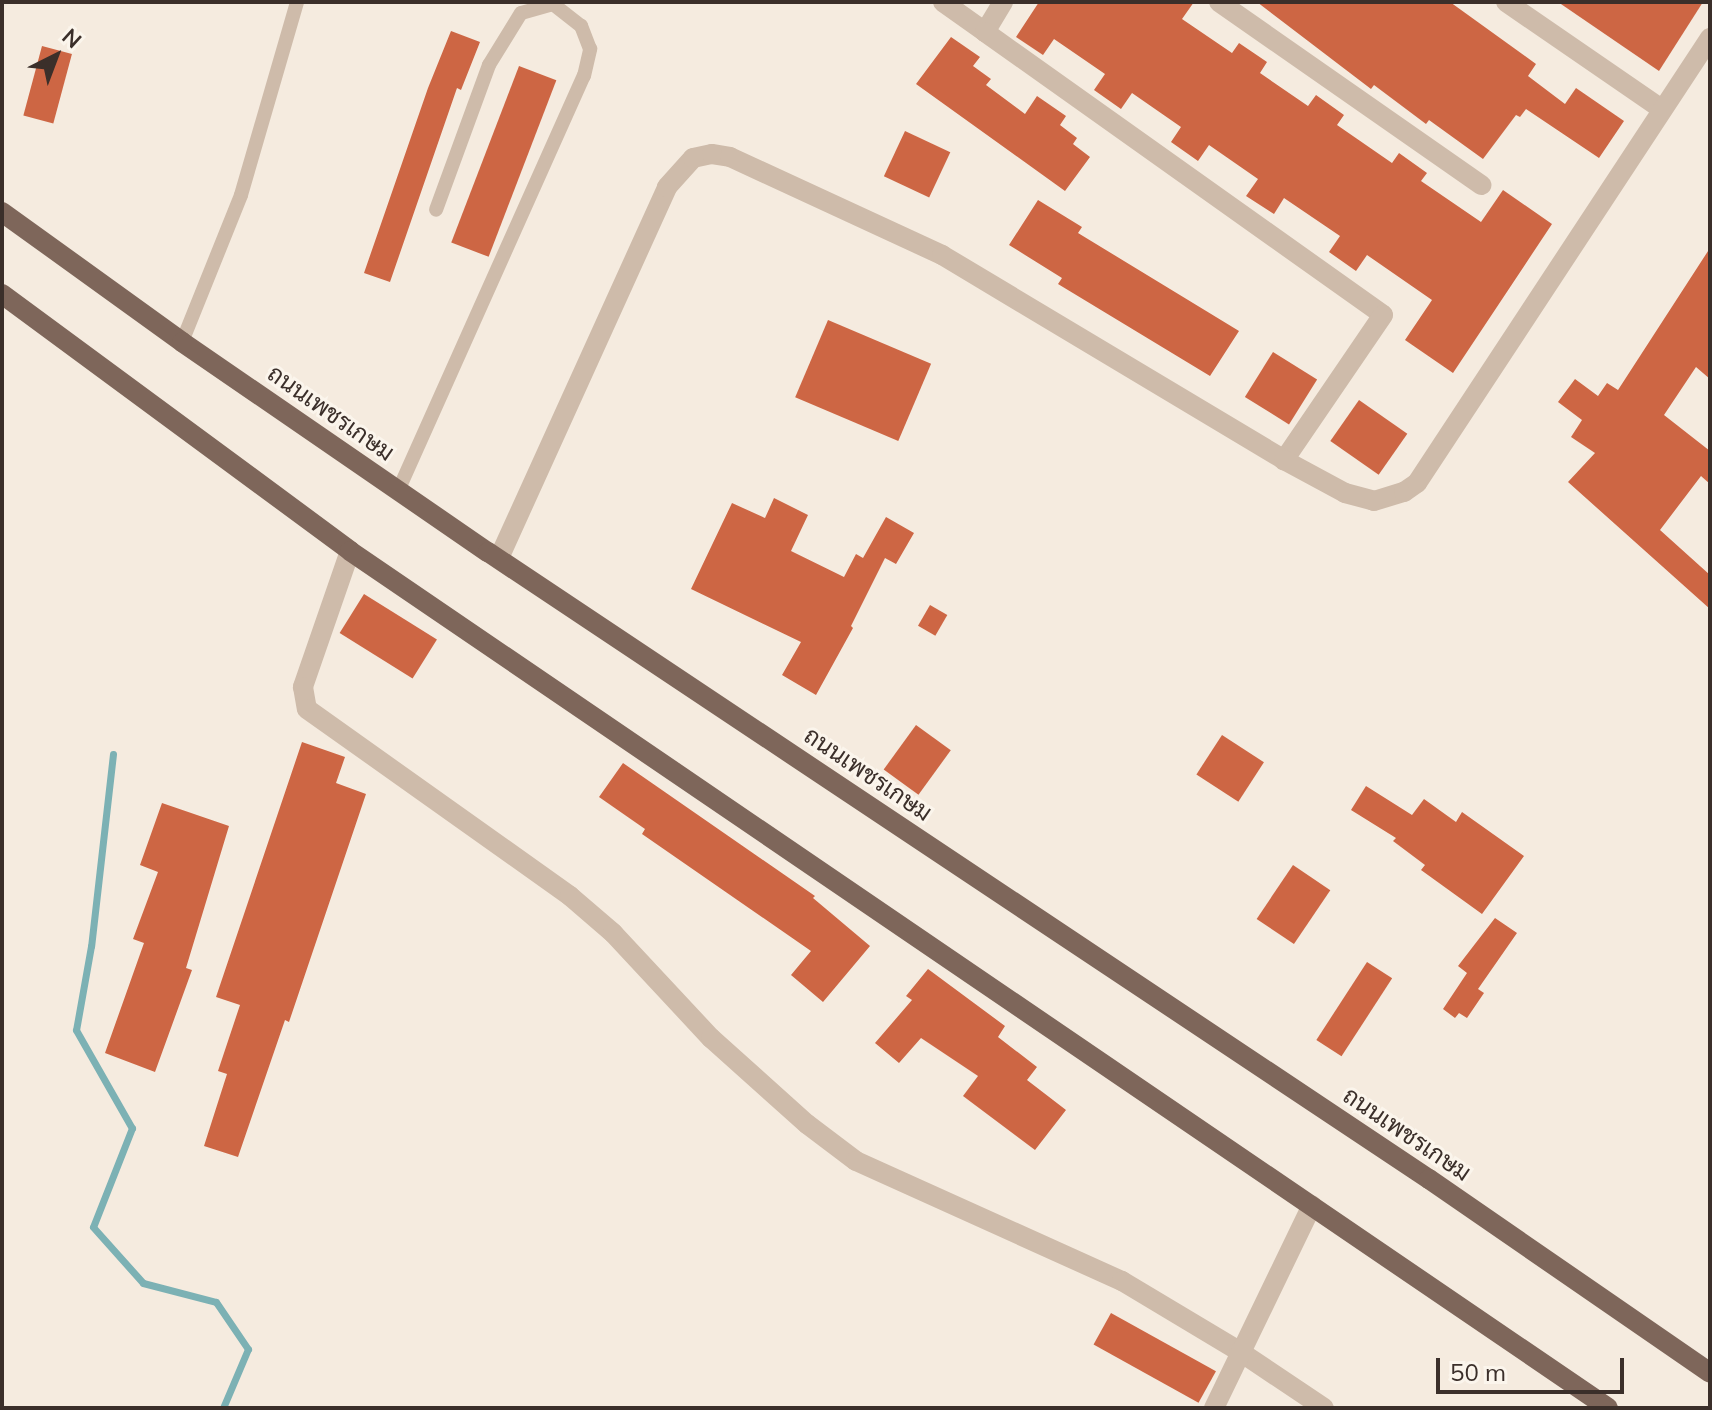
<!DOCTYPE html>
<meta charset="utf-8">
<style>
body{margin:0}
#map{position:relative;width:1712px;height:1410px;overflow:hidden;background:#f5ebdf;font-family:Mulish,Sarabun,sans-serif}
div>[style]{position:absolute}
.stream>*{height:7px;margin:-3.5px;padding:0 3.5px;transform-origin:3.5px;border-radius:3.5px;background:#7cb1b4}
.building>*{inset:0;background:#cd6644;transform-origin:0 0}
.service>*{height:14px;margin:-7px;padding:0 7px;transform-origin:7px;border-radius:7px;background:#cebbaa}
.minor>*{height:20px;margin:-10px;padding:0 10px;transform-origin:10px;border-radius:10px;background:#cebbaa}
.primary>*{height:20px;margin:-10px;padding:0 10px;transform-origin:10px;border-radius:10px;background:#7e665a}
span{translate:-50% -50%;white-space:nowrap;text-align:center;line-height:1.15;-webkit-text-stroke:6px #fbf5ec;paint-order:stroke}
.street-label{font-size:24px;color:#3b2f2a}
.frame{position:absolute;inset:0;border:4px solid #3b2f2a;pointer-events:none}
.north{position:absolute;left:16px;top:16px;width:80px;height:80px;-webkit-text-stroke:6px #fbf5ec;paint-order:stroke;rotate:42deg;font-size:22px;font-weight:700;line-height:32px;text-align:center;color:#3b2f2a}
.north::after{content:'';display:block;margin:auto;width:28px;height:36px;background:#3b2f2a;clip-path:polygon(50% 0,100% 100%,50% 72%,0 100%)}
.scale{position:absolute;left:1436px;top:1358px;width:188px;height:36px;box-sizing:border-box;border:4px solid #3b2f2a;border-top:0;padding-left:10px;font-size:24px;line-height:28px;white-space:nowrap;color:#3b2f2a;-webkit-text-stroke:6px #fbf5ec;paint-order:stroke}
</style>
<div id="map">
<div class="stream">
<div style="left:113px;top:754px;width:193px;rotate:96.5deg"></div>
<div style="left:91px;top:946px;width:85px;rotate:100.1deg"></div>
<div style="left:76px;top:1030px;width:113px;rotate:60.3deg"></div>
<div style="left:132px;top:1128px;width:106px;rotate:111.5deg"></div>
<div style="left:93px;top:1227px;width:75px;rotate:48.2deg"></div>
<div style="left:143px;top:1283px;width:75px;rotate:14.6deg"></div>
<div style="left:216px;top:1302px;width:57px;rotate:55.8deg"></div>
<div style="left:248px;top:1349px;width:64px;rotate:113deg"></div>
</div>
<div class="building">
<div style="clip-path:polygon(1039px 2px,1194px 2px,1182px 19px,1232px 53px,1239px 43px,1267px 62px,1260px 73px,1308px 106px,1316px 95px,1344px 115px,1337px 125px,1392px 163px,1399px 153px,1427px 173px,1421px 181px,1481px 222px,1503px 190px,1552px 224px,1453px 373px,1405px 340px,1432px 300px,1367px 255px,1356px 271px,1329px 252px,1340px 236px,1284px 198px,1274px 214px,1246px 196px,1258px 179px,1209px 145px,1198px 161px,1171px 142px,1181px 127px,1132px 93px,1121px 109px,1094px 90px,1105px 74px,1054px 39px,1043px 55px,1016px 37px)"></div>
<div style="clip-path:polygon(1257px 2px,1450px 2px,1536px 64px,1528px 76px,1565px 104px,1576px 88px,1624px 121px,1599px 158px,1526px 109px,1520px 117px,1516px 115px,1483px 159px,1429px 120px,1426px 124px,1374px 85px,1371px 89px)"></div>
<div style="clip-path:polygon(1558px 2px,1703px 2px,1659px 71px)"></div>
<div style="clip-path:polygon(451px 31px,480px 42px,461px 90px,457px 88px,390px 282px,364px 273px,428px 88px)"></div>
<div style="clip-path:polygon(951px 37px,980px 57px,973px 66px,991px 79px,986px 85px,1025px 114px,1037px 96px,1066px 116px,1060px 125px,1077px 138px,1073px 144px,1090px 157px,1065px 191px,916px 84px)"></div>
<div style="left:42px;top:46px;width:31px;height:72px;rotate:15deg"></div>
<div style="left:519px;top:66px;width:40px;height:189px;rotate:21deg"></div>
<div style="left:905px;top:131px;width:50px;height:50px;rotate:25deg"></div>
<div style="clip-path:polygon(1038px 200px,1082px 227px,1078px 233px,1239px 331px,1210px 376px,1058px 284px,1062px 278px,1009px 245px)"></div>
<div style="clip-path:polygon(1710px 248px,1710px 379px,1696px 367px,1664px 415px,1710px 451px,1710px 484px,1701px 476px,1660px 530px,1710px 575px,1710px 609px,1568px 482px,1595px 453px,1571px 437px,1582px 420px,1558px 402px,1575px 379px,1598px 396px,1607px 383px,1618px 390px)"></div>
<div style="left:828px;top:320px;width:112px;height:84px;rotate:23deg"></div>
<div style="left:1273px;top:352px;width:52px;height:53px;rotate:32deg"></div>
<div style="left:1359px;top:400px;width:59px;height:50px;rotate:35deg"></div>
<div style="clip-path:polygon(774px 498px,808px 515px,791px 551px,844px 577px,856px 554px,863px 558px,886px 517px,914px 533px,896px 564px,885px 558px,851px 626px,853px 628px,816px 695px,782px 675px,801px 642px,691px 589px,732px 503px,765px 518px)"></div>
<div style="left:364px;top:594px;width:86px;height:46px;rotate:32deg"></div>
<div style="left:930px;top:605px;width:20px;height:24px;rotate:30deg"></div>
<div style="left:916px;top:725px;width:43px;height:55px;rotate:36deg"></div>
<div style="left:1222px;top:735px;width:50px;height:47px;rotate:33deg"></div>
<div style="clip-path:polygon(302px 742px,345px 757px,336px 783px,366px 794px,289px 1022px,285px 1020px,238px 1157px,204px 1146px,227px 1074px,218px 1071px,240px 1005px,216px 997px)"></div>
<div style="clip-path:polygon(623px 763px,815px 896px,813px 898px,870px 946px,823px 1002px,791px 975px,811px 951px,642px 834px,645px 829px,599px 797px)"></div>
<div style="clip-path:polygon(1366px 786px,1412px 815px,1424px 799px,1456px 822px,1462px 812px,1524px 856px,1482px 914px,1421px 870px,1425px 865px,1393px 841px,1396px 838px,1351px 810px)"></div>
<div style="clip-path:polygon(162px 803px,229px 826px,186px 968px,192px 970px,155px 1072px,105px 1053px,144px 943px,133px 939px,158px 872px,140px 865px)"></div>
<div style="left:1293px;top:865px;width:45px;height:65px;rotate:34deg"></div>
<div style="clip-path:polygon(1495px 918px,1517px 933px,1478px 989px,1484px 993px,1467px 1018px,1459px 1013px,1455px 1018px,1443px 1009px,1467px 973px,1458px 966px)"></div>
<div style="left:1367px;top:962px;width:30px;height:93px;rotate:33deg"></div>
<div style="clip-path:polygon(928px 969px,1005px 1026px,998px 1037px,1037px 1067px,1027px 1080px,1066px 1110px,1035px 1150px,963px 1096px,978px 1076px,921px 1038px,899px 1063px,875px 1043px,912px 1000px,906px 996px)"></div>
<div style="left:1111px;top:1313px;width:120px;height:36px;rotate:29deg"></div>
</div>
<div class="service">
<div style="left:182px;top:342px;width:158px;rotate:-68.1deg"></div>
<div style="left:241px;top:195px;width:201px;rotate:-73.8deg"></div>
<div style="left:398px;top:491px;width:455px;rotate:-65.9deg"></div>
<div style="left:584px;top:76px;width:28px;rotate:-77deg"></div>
<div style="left:590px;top:49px;width:25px;rotate:-111deg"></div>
<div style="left:581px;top:26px;width:36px;rotate:-142deg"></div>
<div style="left:553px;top:4px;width:33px;rotate:164deg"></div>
<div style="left:521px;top:13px;width:61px;rotate:121.6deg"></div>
<div style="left:489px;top:65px;width:154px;rotate:110.1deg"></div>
</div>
<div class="minor">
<div style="left:943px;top:2px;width:52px;rotate:35.5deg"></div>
<div style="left:1003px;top:2px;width:35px;rotate:121deg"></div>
<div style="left:985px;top:32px;width:488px;rotate:35.4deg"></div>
<div style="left:1383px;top:315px;width:176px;rotate:124.3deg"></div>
<div style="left:1219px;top:2px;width:320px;rotate:34.9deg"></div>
<div style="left:1506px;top:2px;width:187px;rotate:34.5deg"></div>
<div style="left:350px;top:551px;width:144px;rotate:109.1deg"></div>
<div style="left:303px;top:687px;width:22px;rotate:80deg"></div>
<div style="left:307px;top:709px;width:323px;rotate:35.4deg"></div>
<div style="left:570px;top:896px;width:57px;rotate:40.7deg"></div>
<div style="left:613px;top:933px;width:144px;rotate:47deg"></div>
<div style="left:711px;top:1038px;width:129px;rotate:41.9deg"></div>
<div style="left:807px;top:1124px;width:61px;rotate:37.1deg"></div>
<div style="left:856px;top:1161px;width:292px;rotate:24.3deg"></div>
<div style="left:1122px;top:1281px;width:136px;rotate:30.9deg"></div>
<div style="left:1239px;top:1351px;width:102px;rotate:33.8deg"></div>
<div style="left:499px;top:558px;width:407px;rotate:-65.6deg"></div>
<div style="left:667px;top:187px;width:39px;rotate:-48deg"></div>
<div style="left:693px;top:158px;width:19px;rotate:-12deg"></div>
<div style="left:712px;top:154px;width:18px;rotate:9deg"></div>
<div style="left:730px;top:157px;width:234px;rotate:24.8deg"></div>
<div style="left:942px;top:255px;width:399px;rotate:30.9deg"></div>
<div style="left:1284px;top:460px;width:69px;rotate:28.4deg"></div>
<div style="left:1345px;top:493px;width:30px;rotate:15deg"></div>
<div style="left:1374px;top:501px;width:31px;rotate:-17deg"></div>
<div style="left:1404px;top:492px;width:16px;rotate:-35deg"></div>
<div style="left:1417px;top:483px;width:533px;rotate:-56.64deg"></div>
<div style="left:1214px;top:1408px;width:225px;rotate:-64.2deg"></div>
</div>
<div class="primary">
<div style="left:2px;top:212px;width:222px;rotate:35.8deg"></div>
<div style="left:182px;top:342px;width:371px;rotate:34.5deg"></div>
<div style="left:488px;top:552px;width:1131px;rotate:33.68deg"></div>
<div style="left:1429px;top:1179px;width:341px;rotate:34.6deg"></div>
<div style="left:2px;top:294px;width:433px;rotate:36.4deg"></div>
<div style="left:350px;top:551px;width:1522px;rotate:34.26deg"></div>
</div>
<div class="street-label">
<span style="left:331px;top:413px;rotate:35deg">ถนนเพชรเกษม</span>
<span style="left:868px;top:774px;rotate:34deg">ถนนเพชรเกษม</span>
<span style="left:1407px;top:1134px;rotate:34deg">ถนนเพชรเกษม</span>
</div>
<div class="frame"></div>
<div class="north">N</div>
<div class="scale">50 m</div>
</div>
